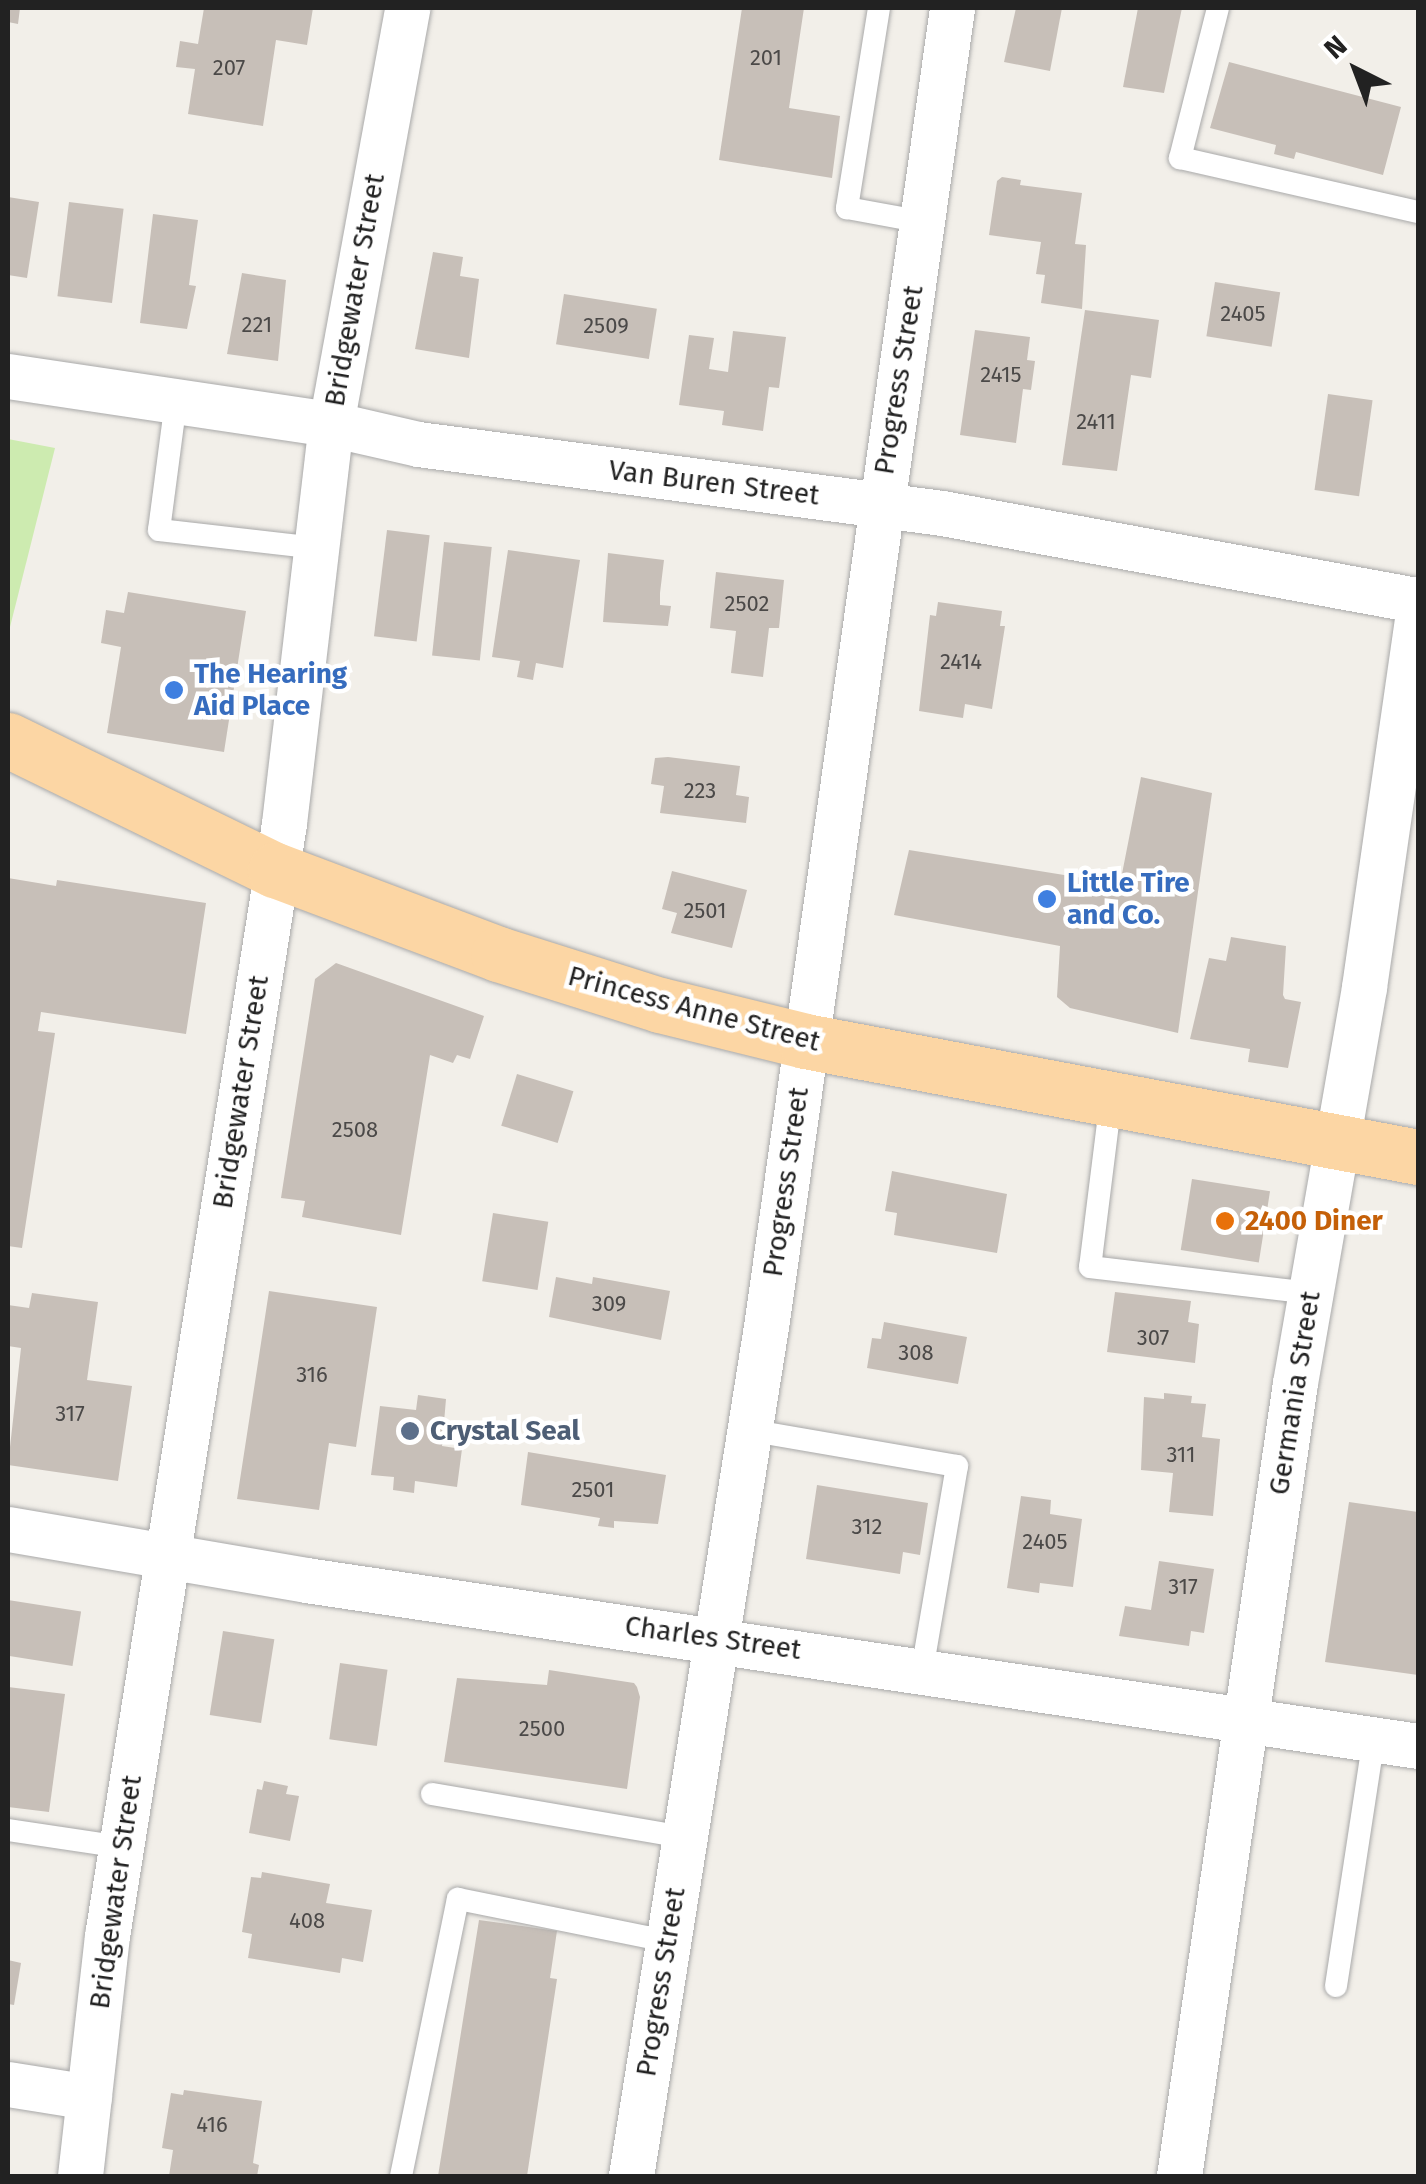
<!DOCTYPE html>
<style>
body{margin:0}
#map{position:relative;width:1426px;height:2184px;overflow:hidden;background:#f2efe9;font-family:"Fira Sans",sans-serif}
div>[style]{position:absolute}
.grass>*{inset:0;background:#cdebb0}
.building>*{inset:0;background:#c7bfb8;transform-origin:0 0}
.roads{filter:drop-shadow(0 0 2px #a9a9a9) drop-shadow(0 0 2px #a9a9a9)}
.service>*{height:22px;margin:-11px;padding:0 11px;transform-origin:11px;border-radius:11px;background:#fff}
.minor>*{height:45px;margin:-22.5px;padding:0 22.5px;transform-origin:22.5px;border-radius:22.5px;background:#fff}
.primary>*{height:55px;margin:-27.5px;padding:0 27.5px;transform-origin:27.5px;border-radius:27.5px;background:#fcd6a4}
.dots>*{width:28px;height:28px;translate:-50% -50%;box-sizing:border-box;border:5px solid #fff;border-radius:50%}
span{translate:-50% -50%;white-space:nowrap;text-align:center;line-height:1.15;-webkit-text-stroke:9px #fff;paint-order:stroke}
.number-label{font-size:22px;color:#4b4948}
.number-label span{-webkit-text-stroke-width:0}
.street-label{font-size:28px;color:#222}
.shop-label{font-size:28px;color:#366cbe;font-weight:700}
.left{translate:0 -50%;text-align:left}
.food-label{font-size:28px;color:#c56008;font-weight:700}
.service-label{font-size:28px;color:#4e5e75;font-weight:700}
.frame{position:absolute;inset:0;border:10px solid #222;pointer-events:none}
.north{position:absolute;left:1306px;top:20px;width:100px;height:100px;-webkit-text-stroke:8px #fff;paint-order:stroke;rotate:318deg;font-size:28px;font-weight:700;line-height:40px;text-align:center;color:#222}
.north::after{content:'';display:block;margin:auto;width:35px;height:45px;background:#222;clip-path:polygon(50% 0,100% 100%,50% 72%,0 100%)}
</style>
<div id="map">
<div class="grass">
<div style="clip-path:polygon(8px 439px,55px 448px,8px 635px)"></div>
</div>
<div class="building">
<div style="clip-path:polygon(8px 8px,20px 8px,18px 24px,8px 22px)"></div>
<div style="clip-path:polygon(204px 8px,313px 8px,307px 45px,276px 40px,263px 126px,188px 114px,195px 69px,176px 67px,180px 41px,198px 44px)"></div>
<div style="clip-path:polygon(742px 8px,804px 8px,789px 108px,840px 116px,832px 178px,719px 160px)"></div>
<div style="clip-path:polygon(1016px 8px,1062px 8px,1050px 71px,1004px 62px)"></div>
<div style="clip-path:polygon(1138px 8px,1182px 8px,1164px 93px,1123px 87px)"></div>
<div style="clip-path:polygon(1229px 62px,1401px 107px,1383px 175px,1296px 152px,1294px 159px,1274px 154px,1276px 145px,1210px 128px)"></div>
<div style="clip-path:polygon(1002px 177px,1021px 180px,1020px 185px,1082px 193px,1075px 244px,1086px 245px,1082px 309px,1041px 303px,1045px 275px,1036px 274px,1041px 242px,989px 235px,997px 181px)"></div>
<div style="clip-path:polygon(8px 197px,39px 202px,27px 278px,8px 275px)"></div>
<div style="left:69px;top:202px;width:55px;height:95px;rotate:7deg"></div>
<div style="clip-path:polygon(153px 214px,198px 220px,189px 285px,196px 286px,187px 329px,140px 323px)"></div>
<div style="clip-path:polygon(433px 252px,463px 257px,460px 276px,479px 279px,469px 358px,415px 349px)"></div>
<div style="clip-path:polygon(242px 273px,286px 280px,278px 361px,227px 354px)"></div>
<div style="left:1215px;top:282px;width:66px;height:55px;rotate:9deg"></div>
<div style="left:564px;top:294px;width:94px;height:51px;rotate:9deg"></div>
<div style="clip-path:polygon(1085px 310px,1159px 320px,1151px 378px,1131px 375px,1117px 471px,1062px 465px)"></div>
<div style="clip-path:polygon(975px 330px,1030px 337px,1027px 360px,1035px 361px,1031px 390px,1023px 389px,1016px 443px,960px 435px)"></div>
<div style="clip-path:polygon(733px 331px,786px 337px,779px 388px,769px 387px,763px 431px,722px 425px,724px 411px,679px 405px,689px 335px,714px 338px,709px 369px,728px 372px)"></div>
<div style="left:1328px;top:394px;width:45px;height:97px;rotate:8deg"></div>
<div style="left:387px;top:530px;width:43px;height:107px;rotate:7deg"></div>
<div style="left:444px;top:542px;width:48px;height:114px;rotate:6deg"></div>
<div style="clip-path:polygon(508px 550px,580px 560px,563px 668px,536px 663px,533px 680px,517px 677px,520px 661px,492px 657px)"></div>
<div style="clip-path:polygon(608px 553px,664px 560px,660px 593px,660px 605px,671px 606px,668px 626px,603px 622px)"></div>
<div style="clip-path:polygon(716px 572px,784px 580px,779px 628px,769px 628px,763px 677px,731px 673px,736px 631px,710px 628px)"></div>
<div style="clip-path:polygon(128px 592px,246px 611px,224px 752px,107px 733px,121px 647px,101px 643px,106px 610px,124px 613px)"></div>
<div style="clip-path:polygon(938px 602px,1002px 611px,1000px 626px,1005px 626px,992px 709px,965px 704px,963px 718px,919px 711px,930px 615px,936px 616px)"></div>
<div style="clip-path:polygon(668px 757px,740px 766px,736px 795px,749px 797px,746px 823px,660px 813px,664px 786px,651px 784px,655px 758px)"></div>
<div style="clip-path:polygon(1141px 777px,1212px 793px,1178px 1033px,1070px 1008px,1057px 997px,1060px 946px,894px 915px,909px 850px,1120px 884px)"></div>
<div style="clip-path:polygon(672px 871px,747px 890px,732px 948px,671px 933px,677px 913px,662px 909px)"></div>
<div style="clip-path:polygon(8px 878px,56px 886px,57px 880px,206px 903px,186px 1034px,41px 1012px,38px 1031px,55px 1033px,22px 1248px,8px 1246px)"></div>
<div style="clip-path:polygon(1231px 937px,1286px 946px,1283px 995px,1285px 999px,1301px 1002px,1288px 1068px,1248px 1062px,1250px 1049px,1190px 1039px,1209px 958px,1226px 961px)"></div>
<div style="clip-path:polygon(336px 963px,484px 1016px,470px 1059px,457px 1055px,453px 1063px,430px 1055px,401px 1235px,302px 1217px,305px 1201px,281px 1198px,315px 979px)"></div>
<div style="left:517px;top:1074px;width:59px;height:54px;rotate:17deg"></div>
<div style="clip-path:polygon(892px 1171px,1007px 1194px,997px 1253px,894px 1235px,897px 1213px,885px 1211px)"></div>
<div style="left:1192px;top:1179px;width:79px;height:72px;rotate:9deg"></div>
<div style="left:493px;top:1213px;width:56px;height:69px;rotate:9deg"></div>
<div style="clip-path:polygon(556px 1277px,592px 1284px,593px 1277px,670px 1291px,661px 1340px,549px 1317px)"></div>
<div style="clip-path:polygon(269px 1291px,377px 1307px,356px 1447px,329px 1443px,319px 1510px,237px 1499px)"></div>
<div style="clip-path:polygon(1115px 1292px,1191px 1301px,1188px 1322px,1199px 1324px,1195px 1363px,1107px 1352px)"></div>
<div style="clip-path:polygon(32px 1293px,98px 1302px,87px 1380px,132px 1386px,118px 1481px,8px 1465px,21px 1348px,8px 1346px,8px 1305px,29px 1308px)"></div>
<div style="clip-path:polygon(884px 1322px,967px 1337px,958px 1384px,867px 1368px,872px 1338px,881px 1339px)"></div>
<div style="clip-path:polygon(1164px 1393px,1192px 1396px,1191px 1403px,1206px 1404px,1202px 1437px,1220px 1439px,1213px 1516px,1169px 1512px,1173px 1473px,1141px 1470px,1144px 1397px,1164px 1399px)"></div>
<div style="clip-path:polygon(418px 1395px,446px 1399px,442px 1446px,462px 1449px,457px 1487px,415px 1481px,414px 1493px,393px 1490px,394px 1477px,371px 1475px,380px 1406px,416px 1410px)"></div>
<div style="clip-path:polygon(528px 1452px,666px 1475px,658px 1524px,614px 1521px,614px 1528px,598px 1526px,600px 1518px,521px 1505px)"></div>
<div style="clip-path:polygon(817px 1485px,928px 1503px,920px 1555px,903px 1552px,900px 1574px,806px 1559px)"></div>
<div style="clip-path:polygon(1021px 1496px,1051px 1500px,1050px 1514px,1082px 1519px,1073px 1587px,1040px 1583px,1039px 1593px,1007px 1588px)"></div>
<div style="clip-path:polygon(1349px 1502px,1418px 1512px,1418px 1675px,1325px 1662px)"></div>
<div style="clip-path:polygon(1159px 1561px,1214px 1569px,1204px 1633px,1191px 1631px,1189px 1646px,1119px 1636px,1125px 1606px,1151px 1610px)"></div>
<div style="left:8px;top:1600px;width:74px;height:55px;rotate:9deg"></div>
<div style="left:223px;top:1631px;width:52px;height:85px;rotate:9deg"></div>
<div style="left:340px;top:1663px;width:48px;height:77px;rotate:8deg"></div>
<div style="clip-path:polygon(549px 1670px,634px 1683px,637px 1687px,640px 1697px,627px 1789px,444px 1762px,457px 1678px,547px 1685px)"></div>
<div style="clip-path:polygon(8px 1687px,65px 1694px,49px 1812px,8px 1807px)"></div>
<div style="clip-path:polygon(264px 1781px,288px 1786px,286px 1794px,299px 1796px,290px 1841px,249px 1833px,257px 1789px,262px 1790px)"></div>
<div style="clip-path:polygon(262px 1872px,330px 1884px,326px 1903px,372px 1910px,363px 1962px,342px 1958px,340px 1973px,248px 1958px,252px 1934px,242px 1932px,251px 1877px,261px 1878px)"></div>
<div style="clip-path:polygon(479px 1920px,557px 1931px,550px 1978px,557px 1979px,527px 2176px,438px 2176px)"></div>
<div style="clip-path:polygon(8px 1960px,21px 1963px,14px 2005px,8px 2004px)"></div>
<div style="clip-path:polygon(184px 2090px,262px 2101px,253px 2163px,259px 2165px,257px 2176px,169px 2176px,173px 2150px,162px 2148px,171px 2093px,183px 2095px)"></div>
</div>
<div class="roads">
<div class="service">
<div style="left:879px;top:8px;width:203px;rotate:99.1deg"></div>
<div style="left:847px;top:208px;width:77px;rotate:10.4deg"></div>
<div style="left:1218px;top:8px;width:155px;rotate:104.2deg"></div>
<div style="left:1180px;top:158px;width:244px;rotate:12.8deg"></div>
<div style="left:176px;top:401px;width:130px;rotate:97.5deg"></div>
<div style="left:159px;top:530px;width:158px;rotate:6.5deg"></div>
<div style="left:1111px;top:1099px;width:169px;rotate:97.1deg"></div>
<div style="left:1090px;top:1267px;width:223px;rotate:6.7deg"></div>
<div style="left:748px;top:1430px;width:212px;rotate:9.8deg"></div>
<div style="left:957px;top:1466px;width:207px;rotate:99.7deg"></div>
<div style="left:432px;top:1794px;width:255px;rotate:9.7deg"></div>
<div style="left:8px;top:1830px;width:115px;rotate:8.5deg"></div>
<div style="left:1336px;top:1986px;width:250px;rotate:-81.3deg"></div>
<div style="left:401px;top:2176px;width:283px;rotate:-78.4deg"></div>
<div style="left:458px;top:1899px;width:213px;rotate:11.4deg"></div>
</div>
<div class="minor">
<div style="left:8px;top:376px;width:327px;rotate:8.5deg"></div>
<div style="left:331px;top:424px;width:89px;rotate:12.9deg"></div>
<div style="left:418px;top:444px;width:529px;rotate:7.5deg"></div>
<div style="left:942px;top:513px;width:484px;rotate:10.4deg"></div>
<div style="left:8px;top:1529px;width:302px;rotate:9.7deg"></div>
<div style="left:306px;top:1580px;width:1124px;rotate:8.49deg"></div>
<div style="left:8px;top:2084px;width:82px;rotate:9.1deg"></div>
<div style="left:80px;top:2176px;width:242px;rotate:-83.6deg"></div>
<div style="left:107px;top:1936px;width:1127px;rotate:-80.96deg"></div>
<div style="left:284px;top:823px;width:402px;rotate:-83.3deg"></div>
<div style="left:331px;top:424px;width:423px;rotate:-79.6deg"></div>
<div style="left:631px;top:2176px;width:860px;rotate:-80.97deg"></div>
<div style="left:766px;top:1327px;width:1332px;rotate:-81.97deg"></div>
<div style="left:1179px;top:2176px;width:801px;rotate:-81.68deg"></div>
<div style="left:1295px;top:1383px;width:402px;rotate:-80.1deg"></div>
<div style="left:1364px;top:987px;width:380px;rotate:-81.8deg"></div>
</div>
<div class="primary">
<div style="left:8px;top:740px;width:297px;rotate:26deg"></div>
<div style="left:275px;top:870px;width:238px;rotate:20.6deg"></div>
<div style="left:498px;top:954px;width:170px;rotate:17.5deg"></div>
<div style="left:660px;top:1005px;width:149px;rotate:13.9deg"></div>
<div style="left:805px;top:1041px;width:624px;rotate:10.72deg"></div>
</div>
</div>
<div class="dots">
<div style="left:174px;top:690px;background:#3f7fe0"></div>
<div style="left:1047px;top:899px;background:#3f7fe0"></div>
<div style="left:1225px;top:1221px;background:#e8710a"></div>
<div style="left:410px;top:1431px;background:#5c6f8a"></div>
</div>
<div class="number-label">
<span style="left:766px;top:58px">201</span>
<span style="left:229px;top:68px">207</span>
<span style="left:1243px;top:314px">2405</span>
<span style="left:257px;top:325px">221</span>
<span style="left:606px;top:326px">2509</span>
<span style="left:1001px;top:375px">2415</span>
<span style="left:1096px;top:422px">2411</span>
<span style="left:747px;top:604px">2502</span>
<span style="left:961px;top:662px">2414</span>
<span style="left:700px;top:791px">223</span>
<span style="left:705px;top:911px">2501</span>
<span style="left:355px;top:1130px">2508</span>
<span style="left:609px;top:1304px">309</span>
<span style="left:1153px;top:1338px">307</span>
<span style="left:916px;top:1353px">308</span>
<span style="left:312px;top:1375px">316</span>
<span style="left:70px;top:1414px">317</span>
<span style="left:1181px;top:1455px">311</span>
<span style="left:593px;top:1490px">2501</span>
<span style="left:867px;top:1527px">312</span>
<span style="left:1045px;top:1542px">2405</span>
<span style="left:1183px;top:1587px">317</span>
<span style="left:542px;top:1729px">2500</span>
<span style="left:307px;top:1921px">408</span>
<span style="left:212px;top:2125px">416</span>
</div>
<div class="street-label">
<span style="left:355px;top:290px;rotate:-80deg">Bridgewater Street</span>
<span style="left:899px;top:380px;rotate:-81deg">Progress Street</span>
<span style="left:714px;top:483px;rotate:7deg">Van Buren Street</span>
<span style="left:694px;top:1009px;rotate:15deg">Princess Anne Street</span>
<span style="left:241px;top:1092px;rotate:-81deg">Bridgewater Street</span>
<span style="left:786px;top:1182px;rotate:-82deg">Progress Street</span>
<span style="left:1295px;top:1393px;rotate:-81deg">Germania Street</span>
<span style="left:713px;top:1638px;rotate:8deg">Charles Street</span>
<span style="left:116px;top:1892px;rotate:-82deg">Bridgewater Street</span>
<span style="left:661px;top:1982px;rotate:-81deg">Progress Street</span>
</div>
<div class="shop-label">
<span class="left" style="left:194px;top:690px">The Hearing<br>Aid Place</span>
<span class="left" style="left:1067px;top:899px">Little Tire<br>and Co.</span>
</div>
<div class="food-label">
<span class="left" style="left:1245px;top:1221px">2400 Diner</span>
</div>
<div class="service-label">
<span class="left" style="left:430px;top:1431px">Crystal Seal</span>
</div>
<div class="frame"></div>
<div class="north">N</div>
</div>
